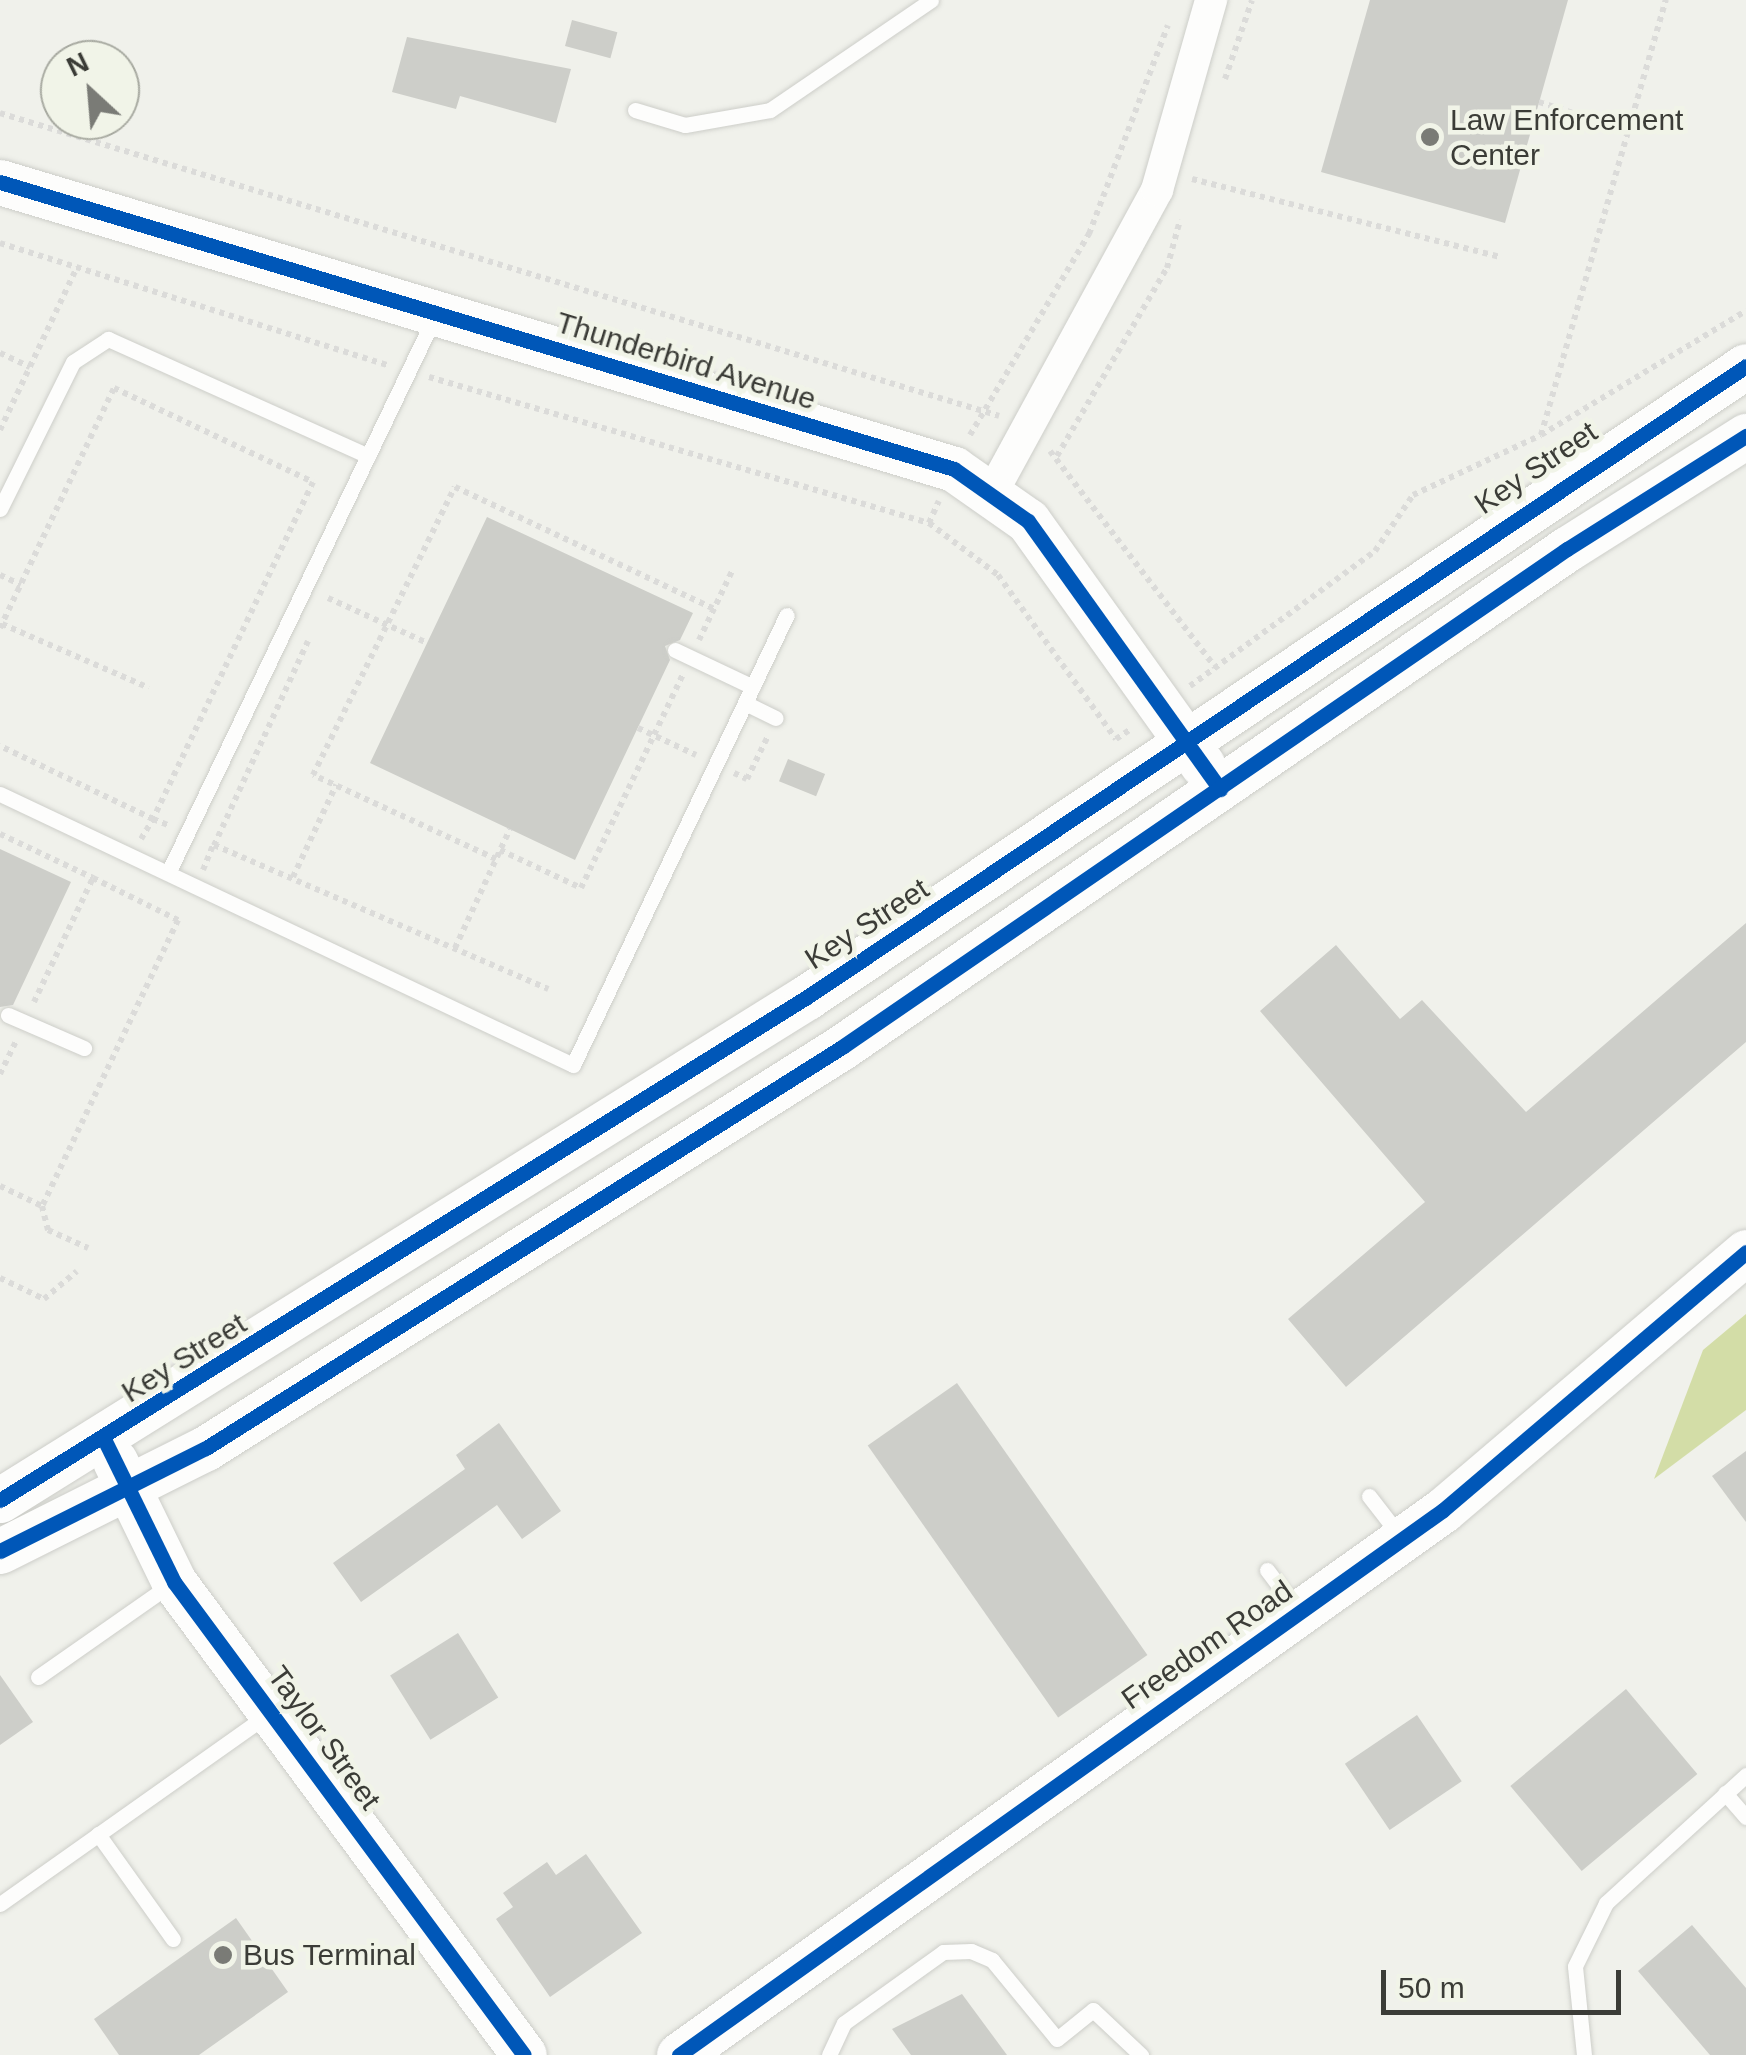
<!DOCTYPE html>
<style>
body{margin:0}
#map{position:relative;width:1746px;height:2055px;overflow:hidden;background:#f0f1eb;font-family:Helvetica,sans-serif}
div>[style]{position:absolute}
.forest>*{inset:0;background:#d3dda7}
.building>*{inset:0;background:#cdcec9;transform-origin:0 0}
.path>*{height:6px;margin-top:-3px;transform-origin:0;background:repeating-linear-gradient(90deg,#dbdbd9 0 5px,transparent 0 10px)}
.roads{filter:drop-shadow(0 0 2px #cdcec9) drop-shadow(0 0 2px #cdcec9)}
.lane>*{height:15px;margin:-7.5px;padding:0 7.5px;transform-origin:7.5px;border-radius:7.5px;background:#fdfdfc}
.street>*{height:32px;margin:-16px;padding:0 16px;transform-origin:16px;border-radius:16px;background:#fdfdfc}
.secondary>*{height:45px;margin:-22.5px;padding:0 22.5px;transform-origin:22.5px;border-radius:22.5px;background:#fdfdfc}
.cycleway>*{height:15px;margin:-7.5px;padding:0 7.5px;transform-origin:7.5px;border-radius:7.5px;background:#0057b8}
.dots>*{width:28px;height:28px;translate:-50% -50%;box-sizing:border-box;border:5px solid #f1f4e8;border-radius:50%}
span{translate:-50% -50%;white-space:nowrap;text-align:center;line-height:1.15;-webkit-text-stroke:9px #f1f4e8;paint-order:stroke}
.poi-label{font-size:30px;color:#3b3c37}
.left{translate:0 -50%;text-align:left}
.street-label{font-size:30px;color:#3b3c37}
.north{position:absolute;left:40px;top:40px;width:100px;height:100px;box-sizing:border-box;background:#f1f4e8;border:2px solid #a8aaa1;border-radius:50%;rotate:334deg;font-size:28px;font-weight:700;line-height:40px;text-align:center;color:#3b3c37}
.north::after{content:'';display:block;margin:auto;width:35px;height:45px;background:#7a7b76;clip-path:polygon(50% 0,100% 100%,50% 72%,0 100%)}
.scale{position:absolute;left:1381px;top:1970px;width:240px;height:45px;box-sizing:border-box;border:5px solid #3b3c37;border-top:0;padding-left:12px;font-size:30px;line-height:35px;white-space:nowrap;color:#3b3c37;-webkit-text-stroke:8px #f1f4e8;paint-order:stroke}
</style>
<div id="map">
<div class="forest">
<div style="clip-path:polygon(1746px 1314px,1746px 1410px,1654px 1479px,1703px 1350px)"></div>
</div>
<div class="building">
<div style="clip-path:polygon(1370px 0,1568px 0,1505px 223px,1321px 172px)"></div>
<div style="left:572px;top:20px;width:47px;height:27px;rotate:15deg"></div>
<div style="clip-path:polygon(407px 37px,571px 69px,556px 123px,460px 96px,456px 109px,392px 92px)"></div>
<div style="clip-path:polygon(487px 517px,693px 613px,680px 640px,665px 646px,670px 660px,575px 860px,370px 763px)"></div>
<div style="left:788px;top:759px;width:40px;height:24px;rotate:22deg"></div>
<div style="clip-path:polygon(0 849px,71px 882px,13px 1005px,0 1007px)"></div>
<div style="clip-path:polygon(1746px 923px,1746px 1042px,1346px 1387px,1288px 1319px,1425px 1202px,1260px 1011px,1336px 945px,1400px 1019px,1422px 1000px,1526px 1112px)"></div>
<div style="left:957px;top:1383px;width:332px;height:109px;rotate:55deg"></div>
<div style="clip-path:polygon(499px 1423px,561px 1511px,522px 1539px,497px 1505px,361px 1602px,333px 1563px,465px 1469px,456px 1455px)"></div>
<div style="clip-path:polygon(1746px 1451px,1746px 1522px,1712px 1476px)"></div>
<div style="left:458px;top:1633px;width:76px;height:80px;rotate:58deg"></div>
<div style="clip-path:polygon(0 1675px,33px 1722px,0 1745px)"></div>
<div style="left:1626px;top:1689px;width:111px;height:151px;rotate:50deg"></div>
<div style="left:1417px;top:1715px;width:80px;height:87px;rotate:56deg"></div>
<div style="clip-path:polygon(586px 1854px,642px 1933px,550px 1997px,496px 1919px,513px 1907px,503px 1893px,547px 1862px,556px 1875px)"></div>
<div style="clip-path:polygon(236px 1918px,288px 1992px,199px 2055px,119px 2055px,94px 2019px)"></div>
<div style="clip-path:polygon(1692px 1925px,1746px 1988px,1746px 2055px,1710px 2055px,1638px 1971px)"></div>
<div style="clip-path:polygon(962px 1994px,1007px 2055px,911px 2055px,892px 2029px)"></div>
</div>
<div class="path">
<div style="left:1225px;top:79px;width:83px;rotate:-71.1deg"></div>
<div style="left:1539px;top:102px;width:95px;rotate:17.9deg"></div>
<div style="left:0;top:113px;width:1044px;rotate:16.87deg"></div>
<div style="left:1192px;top:179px;width:319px;rotate:14.2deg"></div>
<div style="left:0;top:243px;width:407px;rotate:17.5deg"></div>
<div style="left:0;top:353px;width:33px;rotate:25deg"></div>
<div style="left:429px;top:377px;width:521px;rotate:16.28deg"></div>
<div style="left:929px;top:523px;width:86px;rotate:37deg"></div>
<div style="left:998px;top:575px;width:202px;rotate:54.3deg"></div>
<div style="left:1116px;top:739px;width:18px;rotate:-34deg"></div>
<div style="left:0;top:430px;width:180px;rotate:-64.7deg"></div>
<div style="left:970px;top:435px;width:234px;rotate:-59.4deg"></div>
<div style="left:1089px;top:234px;width:223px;rotate:-69.3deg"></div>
<div style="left:1541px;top:435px;width:453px;rotate:-74deg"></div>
<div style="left:1050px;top:451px;width:272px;rotate:52.6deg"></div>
<div style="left:1057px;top:456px;width:218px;rotate:-59.7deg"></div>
<div style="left:1167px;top:268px;width:50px;rotate:-74.8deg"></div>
<div style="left:929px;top:523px;width:24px;rotate:-66deg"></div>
<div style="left:0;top:575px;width:23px;rotate:25deg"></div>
<div style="left:328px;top:598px;width:109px;rotate:24.4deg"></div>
<div style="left:2px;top:624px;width:160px;rotate:23.5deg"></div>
<div style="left:0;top:628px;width:266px;rotate:-64.6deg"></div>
<div style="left:114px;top:388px;width:220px;rotate:25.3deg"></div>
<div style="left:313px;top:482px;width:373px;rotate:115.4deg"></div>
<div style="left:153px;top:819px;width:170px;rotate:-154.5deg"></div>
<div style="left:699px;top:640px;width:79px;rotate:-64.4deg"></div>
<div style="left:308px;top:641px;width:225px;rotate:114.7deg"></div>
<div style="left:214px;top:845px;width:364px;rotate:23.3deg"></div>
<div style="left:1190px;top:686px;width:229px;rotate:-36.1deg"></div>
<div style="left:1375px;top:551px;width:68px;rotate:-55.8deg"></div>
<div style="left:1413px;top:495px;width:141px;rotate:-25.1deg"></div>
<div style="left:1541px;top:435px;width:240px;rotate:-31.2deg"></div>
<div style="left:638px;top:728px;width:64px;rotate:25deg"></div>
<div style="left:734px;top:773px;width:14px;rotate:25deg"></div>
<div style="left:747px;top:779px;width:48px;rotate:-64deg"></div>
<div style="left:0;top:834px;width:103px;rotate:25.3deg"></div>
<div style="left:141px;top:839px;width:23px;rotate:-59deg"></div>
<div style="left:153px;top:819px;width:18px;rotate:22deg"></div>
<div style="left:500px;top:850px;width:89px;rotate:25.1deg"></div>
<div style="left:581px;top:888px;width:237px;rotate:-64.5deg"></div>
<div style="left:496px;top:859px;width:201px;rotate:-155.3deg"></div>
<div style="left:313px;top:775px;width:321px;rotate:-63.8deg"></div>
<div style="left:455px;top:487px;width:286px;rotate:25.2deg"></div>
<div style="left:203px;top:870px;width:27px;rotate:-68deg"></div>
<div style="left:293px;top:877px;width:102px;rotate:-64.9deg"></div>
<div style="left:455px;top:948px;width:131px;rotate:-65.2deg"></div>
<div style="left:34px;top:1002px;width:137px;rotate:-64.6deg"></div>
<div style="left:93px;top:878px;width:95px;rotate:26.3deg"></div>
<div style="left:178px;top:920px;width:317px;rotate:115.4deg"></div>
<div style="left:0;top:1074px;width:37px;rotate:-64deg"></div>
<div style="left:0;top:1186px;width:47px;rotate:25.5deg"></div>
<div style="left:42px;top:1206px;width:25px;rotate:76deg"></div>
<div style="left:48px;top:1230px;width:44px;rotate:24.2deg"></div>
<div style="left:0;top:1278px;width:49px;rotate:25.5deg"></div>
<div style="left:44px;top:1299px;width:43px;rotate:-40.3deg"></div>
</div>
<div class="roads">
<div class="lane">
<div style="left:635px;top:110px;width:52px;rotate:16.7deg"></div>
<div style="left:685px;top:125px;width:86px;rotate:-10deg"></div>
<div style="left:770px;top:110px;width:195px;rotate:-34.3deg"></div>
<div style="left:0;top:509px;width:164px;rotate:-63.6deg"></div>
<div style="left:73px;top:362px;width:42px;rotate:-33.3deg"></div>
<div style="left:108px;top:339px;width:285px;rotate:24.2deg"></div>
<div style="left:675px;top:650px;width:86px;rotate:25.4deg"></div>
<div style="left:745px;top:703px;width:34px;rotate:26deg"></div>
<div style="left:0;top:794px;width:634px;rotate:25.31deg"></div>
<div style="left:573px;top:1065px;width:498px;rotate:-64.6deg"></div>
<div style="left:168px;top:873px;width:615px;rotate:-64.39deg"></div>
<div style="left:8px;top:1015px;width:83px;rotate:23.5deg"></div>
<div style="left:1369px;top:1496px;width:51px;rotate:52.2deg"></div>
<div style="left:1267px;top:1570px;width:51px;rotate:52.9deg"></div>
<div style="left:38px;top:1677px;width:162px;rotate:-35deg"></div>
<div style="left:1725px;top:1793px;width:32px;rotate:49deg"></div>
<div style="left:98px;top:1834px;width:129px;rotate:54.5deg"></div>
<div style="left:0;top:1904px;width:327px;rotate:-35.3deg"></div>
<div style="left:829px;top:2055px;width:35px;rotate:-65deg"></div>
<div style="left:844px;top:2023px;width:122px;rotate:-35.6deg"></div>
<div style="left:943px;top:1952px;width:28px;rotate:-2deg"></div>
<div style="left:971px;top:1951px;width:23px;rotate:23deg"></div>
<div style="left:992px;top:1960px;width:102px;rotate:50.6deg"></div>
<div style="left:1057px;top:2039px;width:46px;rotate:-38.9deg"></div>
<div style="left:1093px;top:2010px;width:66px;rotate:43.2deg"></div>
<div style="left:1584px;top:2055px;width:89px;rotate:-95.8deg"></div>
<div style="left:1575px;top:1966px;width:70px;rotate:-63.8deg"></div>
<div style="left:1606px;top:1903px;width:190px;rotate:-42.4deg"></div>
</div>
<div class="street">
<div style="left:994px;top:489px;width:341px;rotate:-61.4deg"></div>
<div style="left:1157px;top:190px;width:198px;rotate:-74.1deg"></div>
</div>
<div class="secondary">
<div style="left:0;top:182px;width:996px;rotate:16.74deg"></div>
<div style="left:954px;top:469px;width:90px;rotate:35.1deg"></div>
<div style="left:1028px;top:521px;width:300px;rotate:54.4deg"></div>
<div style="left:115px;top:1461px;width:135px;rotate:64deg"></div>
<div style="left:174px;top:1582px;width:588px;rotate:53.5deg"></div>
<div style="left:0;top:1500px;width:951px;rotate:-31.94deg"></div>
<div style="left:807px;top:997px;width:1131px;rotate:-33.9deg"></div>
<div style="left:0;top:1551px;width:230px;rotate:-26.6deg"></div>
<div style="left:206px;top:1448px;width:752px;rotate:-32.23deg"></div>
<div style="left:842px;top:1047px;width:880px;rotate:-34.49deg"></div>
<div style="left:1567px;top:549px;width:212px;rotate:-32.3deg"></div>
<div style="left:679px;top:2055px;width:938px;rotate:-35.5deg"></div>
<div style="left:1443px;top:1510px;width:398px;rotate:-40.4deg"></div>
</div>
</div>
<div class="cycleway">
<div style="left:0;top:182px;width:996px;rotate:16.74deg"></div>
<div style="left:954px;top:469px;width:90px;rotate:35.1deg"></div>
<div style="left:1028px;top:521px;width:330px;rotate:54.4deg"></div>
<div style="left:104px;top:1439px;width:159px;rotate:63.9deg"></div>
<div style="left:174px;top:1582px;width:588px;rotate:53.5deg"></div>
<div style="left:0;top:1500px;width:951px;rotate:-31.94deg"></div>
<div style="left:807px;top:997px;width:1131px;rotate:-33.9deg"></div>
<div style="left:0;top:1551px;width:230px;rotate:-26.6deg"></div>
<div style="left:206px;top:1448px;width:752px;rotate:-32.23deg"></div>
<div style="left:842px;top:1047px;width:880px;rotate:-34.49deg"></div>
<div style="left:1567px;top:549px;width:212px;rotate:-32.3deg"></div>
<div style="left:679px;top:2055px;width:938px;rotate:-35.5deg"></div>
<div style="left:1443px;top:1510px;width:398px;rotate:-40.4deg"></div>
</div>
<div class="dots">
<div style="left:1430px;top:137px;background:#7a7b76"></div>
<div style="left:223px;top:1955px;background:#7a7b76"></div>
</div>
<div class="poi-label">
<span class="left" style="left:1450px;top:137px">Law Enforcement<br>Center</span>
<span class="left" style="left:243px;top:1955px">Bus Terminal</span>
</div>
<div class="street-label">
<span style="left:686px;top:361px;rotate:17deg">Thunderbird Avenue</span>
<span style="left:1536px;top:468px;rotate:-34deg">Key Street</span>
<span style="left:867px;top:924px;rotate:-33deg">Key Street</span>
<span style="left:184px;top:1358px;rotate:-32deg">Key Street</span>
<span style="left:1207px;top:1645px;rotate:-35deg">Freedom Road</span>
<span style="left:324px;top:1738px;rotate:54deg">Taylor Street</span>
</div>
<div class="north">N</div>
<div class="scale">50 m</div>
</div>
